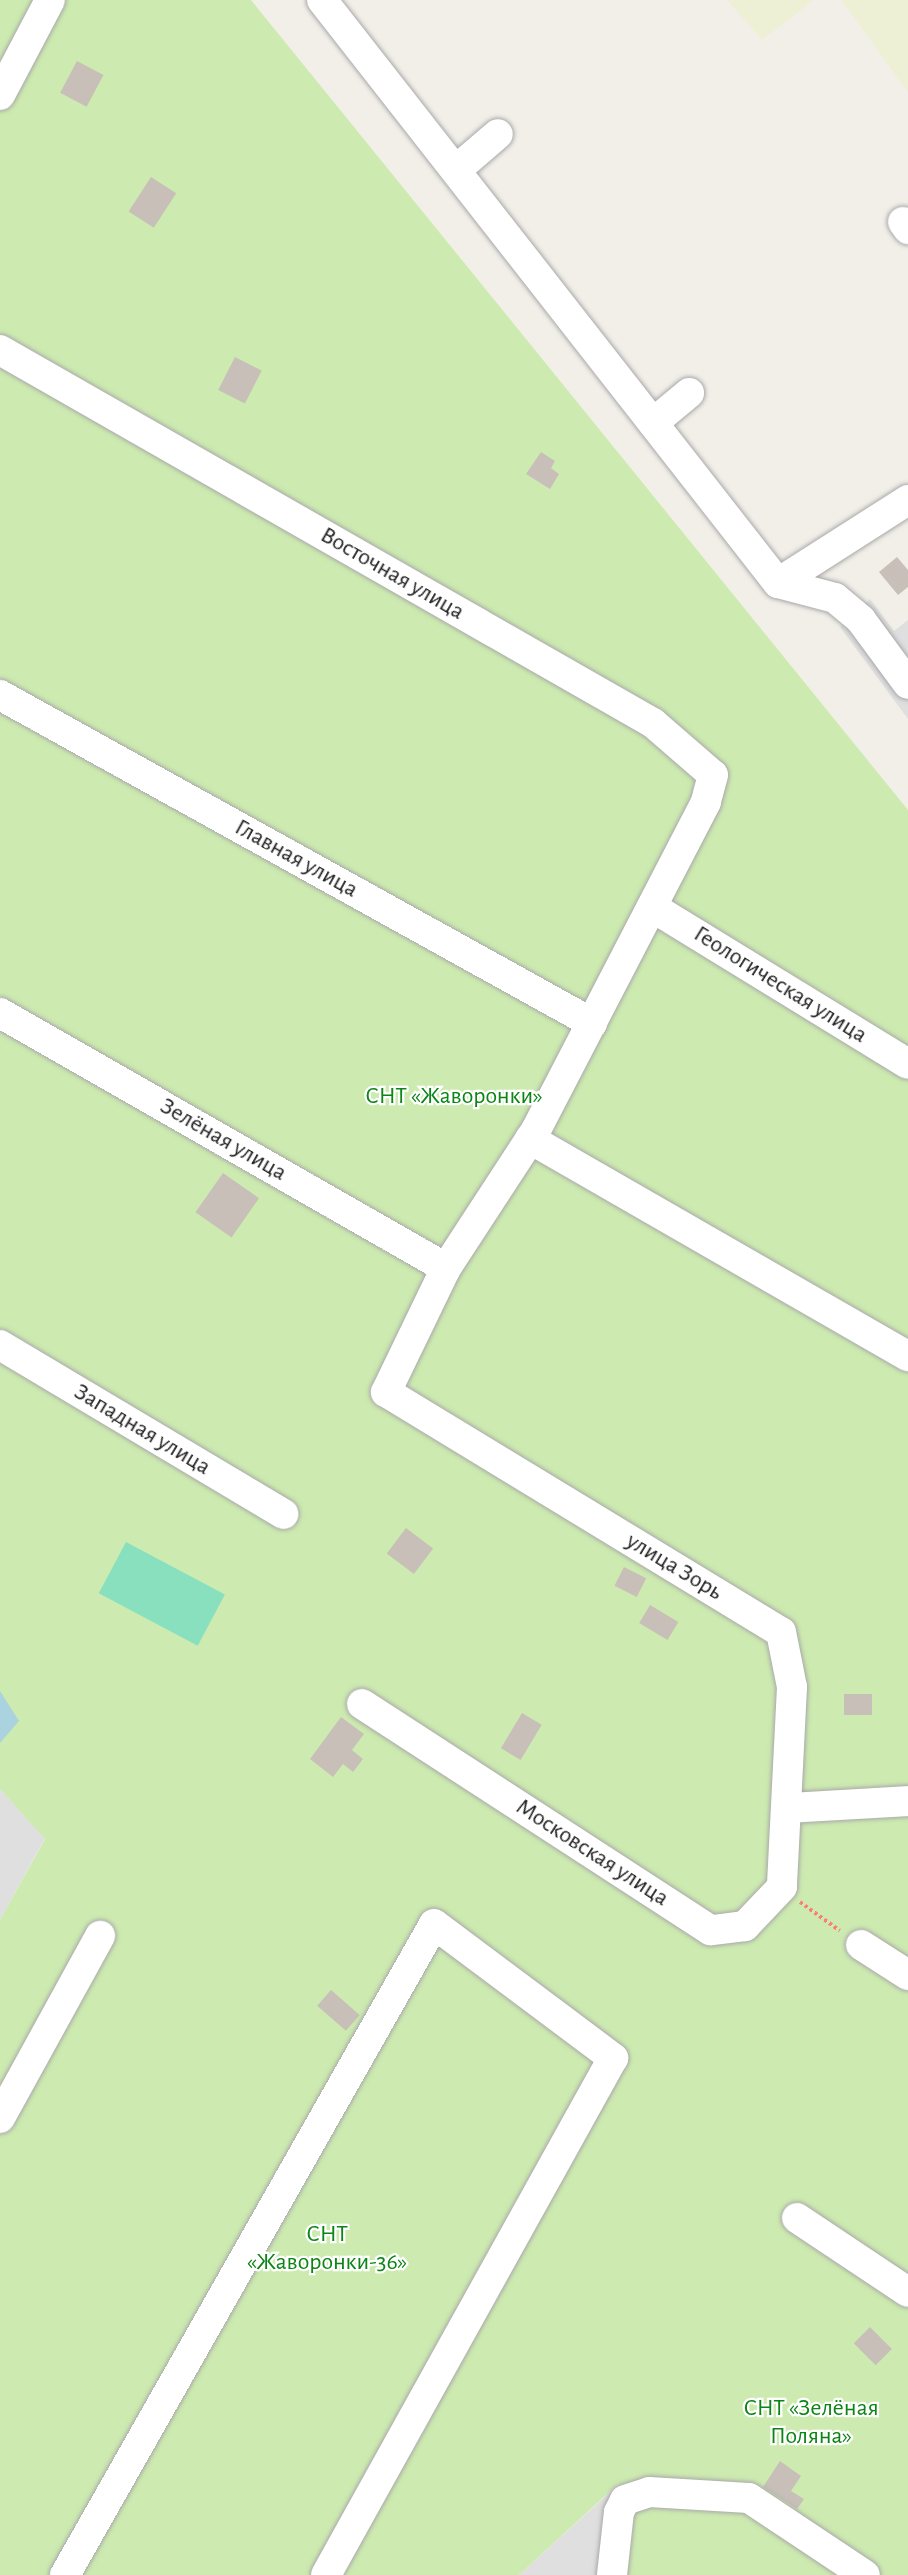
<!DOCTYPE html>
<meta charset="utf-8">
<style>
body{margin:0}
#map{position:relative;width:908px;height:2575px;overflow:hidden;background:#f2efe9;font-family:"Alegreya Sans",sans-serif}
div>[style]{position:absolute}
.residential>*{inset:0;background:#e0dfdf}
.farmland>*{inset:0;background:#eef0d5}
.grass>*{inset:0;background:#cdebb0}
.pitch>*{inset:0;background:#88e0be;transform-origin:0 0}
.water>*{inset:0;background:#aad3df}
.building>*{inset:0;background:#c7bfb8;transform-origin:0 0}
.path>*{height:4px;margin-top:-2px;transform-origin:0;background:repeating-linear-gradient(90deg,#fa8072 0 3px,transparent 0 6px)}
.roads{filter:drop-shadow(0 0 2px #a9a9a9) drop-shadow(0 0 2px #a9a9a9)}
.minor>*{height:30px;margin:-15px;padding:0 15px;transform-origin:15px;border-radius:15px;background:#fff}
span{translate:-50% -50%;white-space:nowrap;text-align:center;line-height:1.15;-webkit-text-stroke:4.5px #fff;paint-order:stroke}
.street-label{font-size:24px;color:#222}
.park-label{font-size:24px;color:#0c8416}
</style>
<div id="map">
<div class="residential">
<div style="clip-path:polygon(870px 599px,894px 631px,908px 620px,908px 719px,840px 627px)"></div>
<div style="clip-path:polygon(0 1789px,45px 1838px,0 1920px)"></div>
<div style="clip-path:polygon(620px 2483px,607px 2520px,602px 2575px,519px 2575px)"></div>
</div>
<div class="farmland">
<div style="clip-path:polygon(727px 0,814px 0,762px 40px)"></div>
<div style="clip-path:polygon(841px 0,908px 0,908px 92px)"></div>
</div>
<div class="grass">
<div style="clip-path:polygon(0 0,251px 0,908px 810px,908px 2575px,612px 2575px,619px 2483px,519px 2575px,0 2575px,0 1920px,45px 1839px,0 1789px)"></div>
</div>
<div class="pitch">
<div style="left:126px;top:1542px;width:112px;height:58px;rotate:28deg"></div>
</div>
<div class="water">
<div style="clip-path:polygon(0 1691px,19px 1721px,0 1743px)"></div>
</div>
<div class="building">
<div style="left:77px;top:61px;width:30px;height:36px;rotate:28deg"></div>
<div style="left:151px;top:177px;width:30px;height:41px;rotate:33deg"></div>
<div style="left:235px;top:357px;width:30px;height:37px;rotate:27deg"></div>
<div style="clip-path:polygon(541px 452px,555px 461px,551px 468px,559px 474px,550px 489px,526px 474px)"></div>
<div style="clip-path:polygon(897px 557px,908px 570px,908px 587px,898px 595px,879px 572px)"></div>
<div style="left:223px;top:1173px;width:44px;height:48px;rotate:35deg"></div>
<div style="left:406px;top:1528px;width:34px;height:32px;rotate:37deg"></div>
<div style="left:624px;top:1567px;width:25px;height:21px;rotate:27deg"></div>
<div style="left:650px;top:1605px;width:33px;height:21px;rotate:31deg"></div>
<div style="left:844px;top:1694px;width:28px;height:21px"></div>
<div style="left:522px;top:1713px;width:23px;height:41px;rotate:31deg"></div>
<div style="clip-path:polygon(341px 1717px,364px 1734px,352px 1750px,363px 1759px,353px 1772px,343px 1764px,333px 1777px,310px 1759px)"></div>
<div style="left:331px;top:1990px;width:38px;height:21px;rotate:41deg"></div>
<div style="left:870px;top:2327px;width:31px;height:23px;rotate:45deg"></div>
<div style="clip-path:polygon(780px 2461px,801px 2476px,791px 2491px,804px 2499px,797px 2509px,763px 2487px)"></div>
</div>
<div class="path">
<div style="left:800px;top:1902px;width:49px;rotate:35.9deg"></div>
</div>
<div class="roads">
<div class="minor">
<div style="left:322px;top:0;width:740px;rotate:51.97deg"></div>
<div style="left:778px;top:583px;width:154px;rotate:-32.6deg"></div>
<div style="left:0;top:95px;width:107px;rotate:-62.2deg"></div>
<div style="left:456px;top:170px;width:55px;rotate:-40.6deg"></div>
<div style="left:903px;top:222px;width:9px;rotate:54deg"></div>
<div style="left:0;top:350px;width:752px;rotate:29.74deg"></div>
<div style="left:653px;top:723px;width:79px;rotate:40.9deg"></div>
<div style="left:713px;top:775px;width:28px;rotate:105deg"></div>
<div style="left:706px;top:802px;width:369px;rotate:117.4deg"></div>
<div style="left:536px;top:1130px;width:165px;rotate:123.1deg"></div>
<div style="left:446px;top:1268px;width:138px;rotate:115.8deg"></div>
<div style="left:386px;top:1392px;width:462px;rotate:31.3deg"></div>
<div style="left:781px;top:1632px;width:56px;rotate:78.7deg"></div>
<div style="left:792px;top:1687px;width:200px;rotate:92.9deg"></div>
<div style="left:782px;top:1887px;width:54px;rotate:133.5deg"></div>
<div style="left:745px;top:1926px;width:35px;rotate:173deg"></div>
<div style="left:710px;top:1930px;width:415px;rotate:-147deg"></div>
<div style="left:653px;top:423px;width:47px;rotate:-39.8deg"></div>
<div style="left:778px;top:583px;width:59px;rotate:14.7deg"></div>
<div style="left:835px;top:598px;width:34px;rotate:40deg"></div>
<div style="left:861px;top:620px;width:79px;rotate:53.7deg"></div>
<div style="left:0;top:695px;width:677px;rotate:28.99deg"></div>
<div style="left:652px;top:907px;width:300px;rotate:31.5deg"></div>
<div style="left:0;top:1013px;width:514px;rotate:29.76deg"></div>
<div style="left:530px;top:1139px;width:436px;rotate:29.9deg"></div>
<div style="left:0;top:1345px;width:330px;rotate:30.8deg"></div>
<div style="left:788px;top:1808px;width:120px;rotate:-3.3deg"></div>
<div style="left:861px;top:1945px;width:56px;rotate:32.6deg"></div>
<div style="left:0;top:2118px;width:208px;rotate:-61.2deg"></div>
<div style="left:797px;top:2218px;width:133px;rotate:33.7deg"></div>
<div style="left:65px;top:2575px;width:748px;rotate:-60.45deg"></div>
<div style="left:434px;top:1924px;width:224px;rotate:36.8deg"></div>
<div style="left:613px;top:2058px;width:591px;rotate:119.04deg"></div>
<div style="left:612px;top:2575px;width:63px;rotate:-83.7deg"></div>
<div style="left:619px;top:2512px;width:13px;rotate:-63deg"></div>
<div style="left:625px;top:2500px;width:25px;rotate:-18deg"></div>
<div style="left:649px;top:2492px;width:100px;rotate:3.4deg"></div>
<div style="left:749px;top:2498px;width:139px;rotate:33.6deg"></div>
</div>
</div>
<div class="street-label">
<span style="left:392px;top:574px;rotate:30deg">Восточная улица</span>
<span style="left:296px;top:859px;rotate:29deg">Главная улица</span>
<span style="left:780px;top:985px;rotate:32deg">Геологическая улица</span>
<span style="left:223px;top:1140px;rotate:30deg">Зелёная улица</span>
<span style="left:142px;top:1430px;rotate:31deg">Западная улица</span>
<span style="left:674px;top:1567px;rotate:31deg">улица Зорь</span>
<span style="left:592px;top:1853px;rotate:33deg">Московская улица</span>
</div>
<div class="park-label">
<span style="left:454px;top:1097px">СНТ «Жаворонки»</span>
<span style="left:327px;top:2249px">СНТ<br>«Жаворонки-36»</span>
<span style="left:811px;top:2423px">СНТ «Зелёная<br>Поляна»</span>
</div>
</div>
